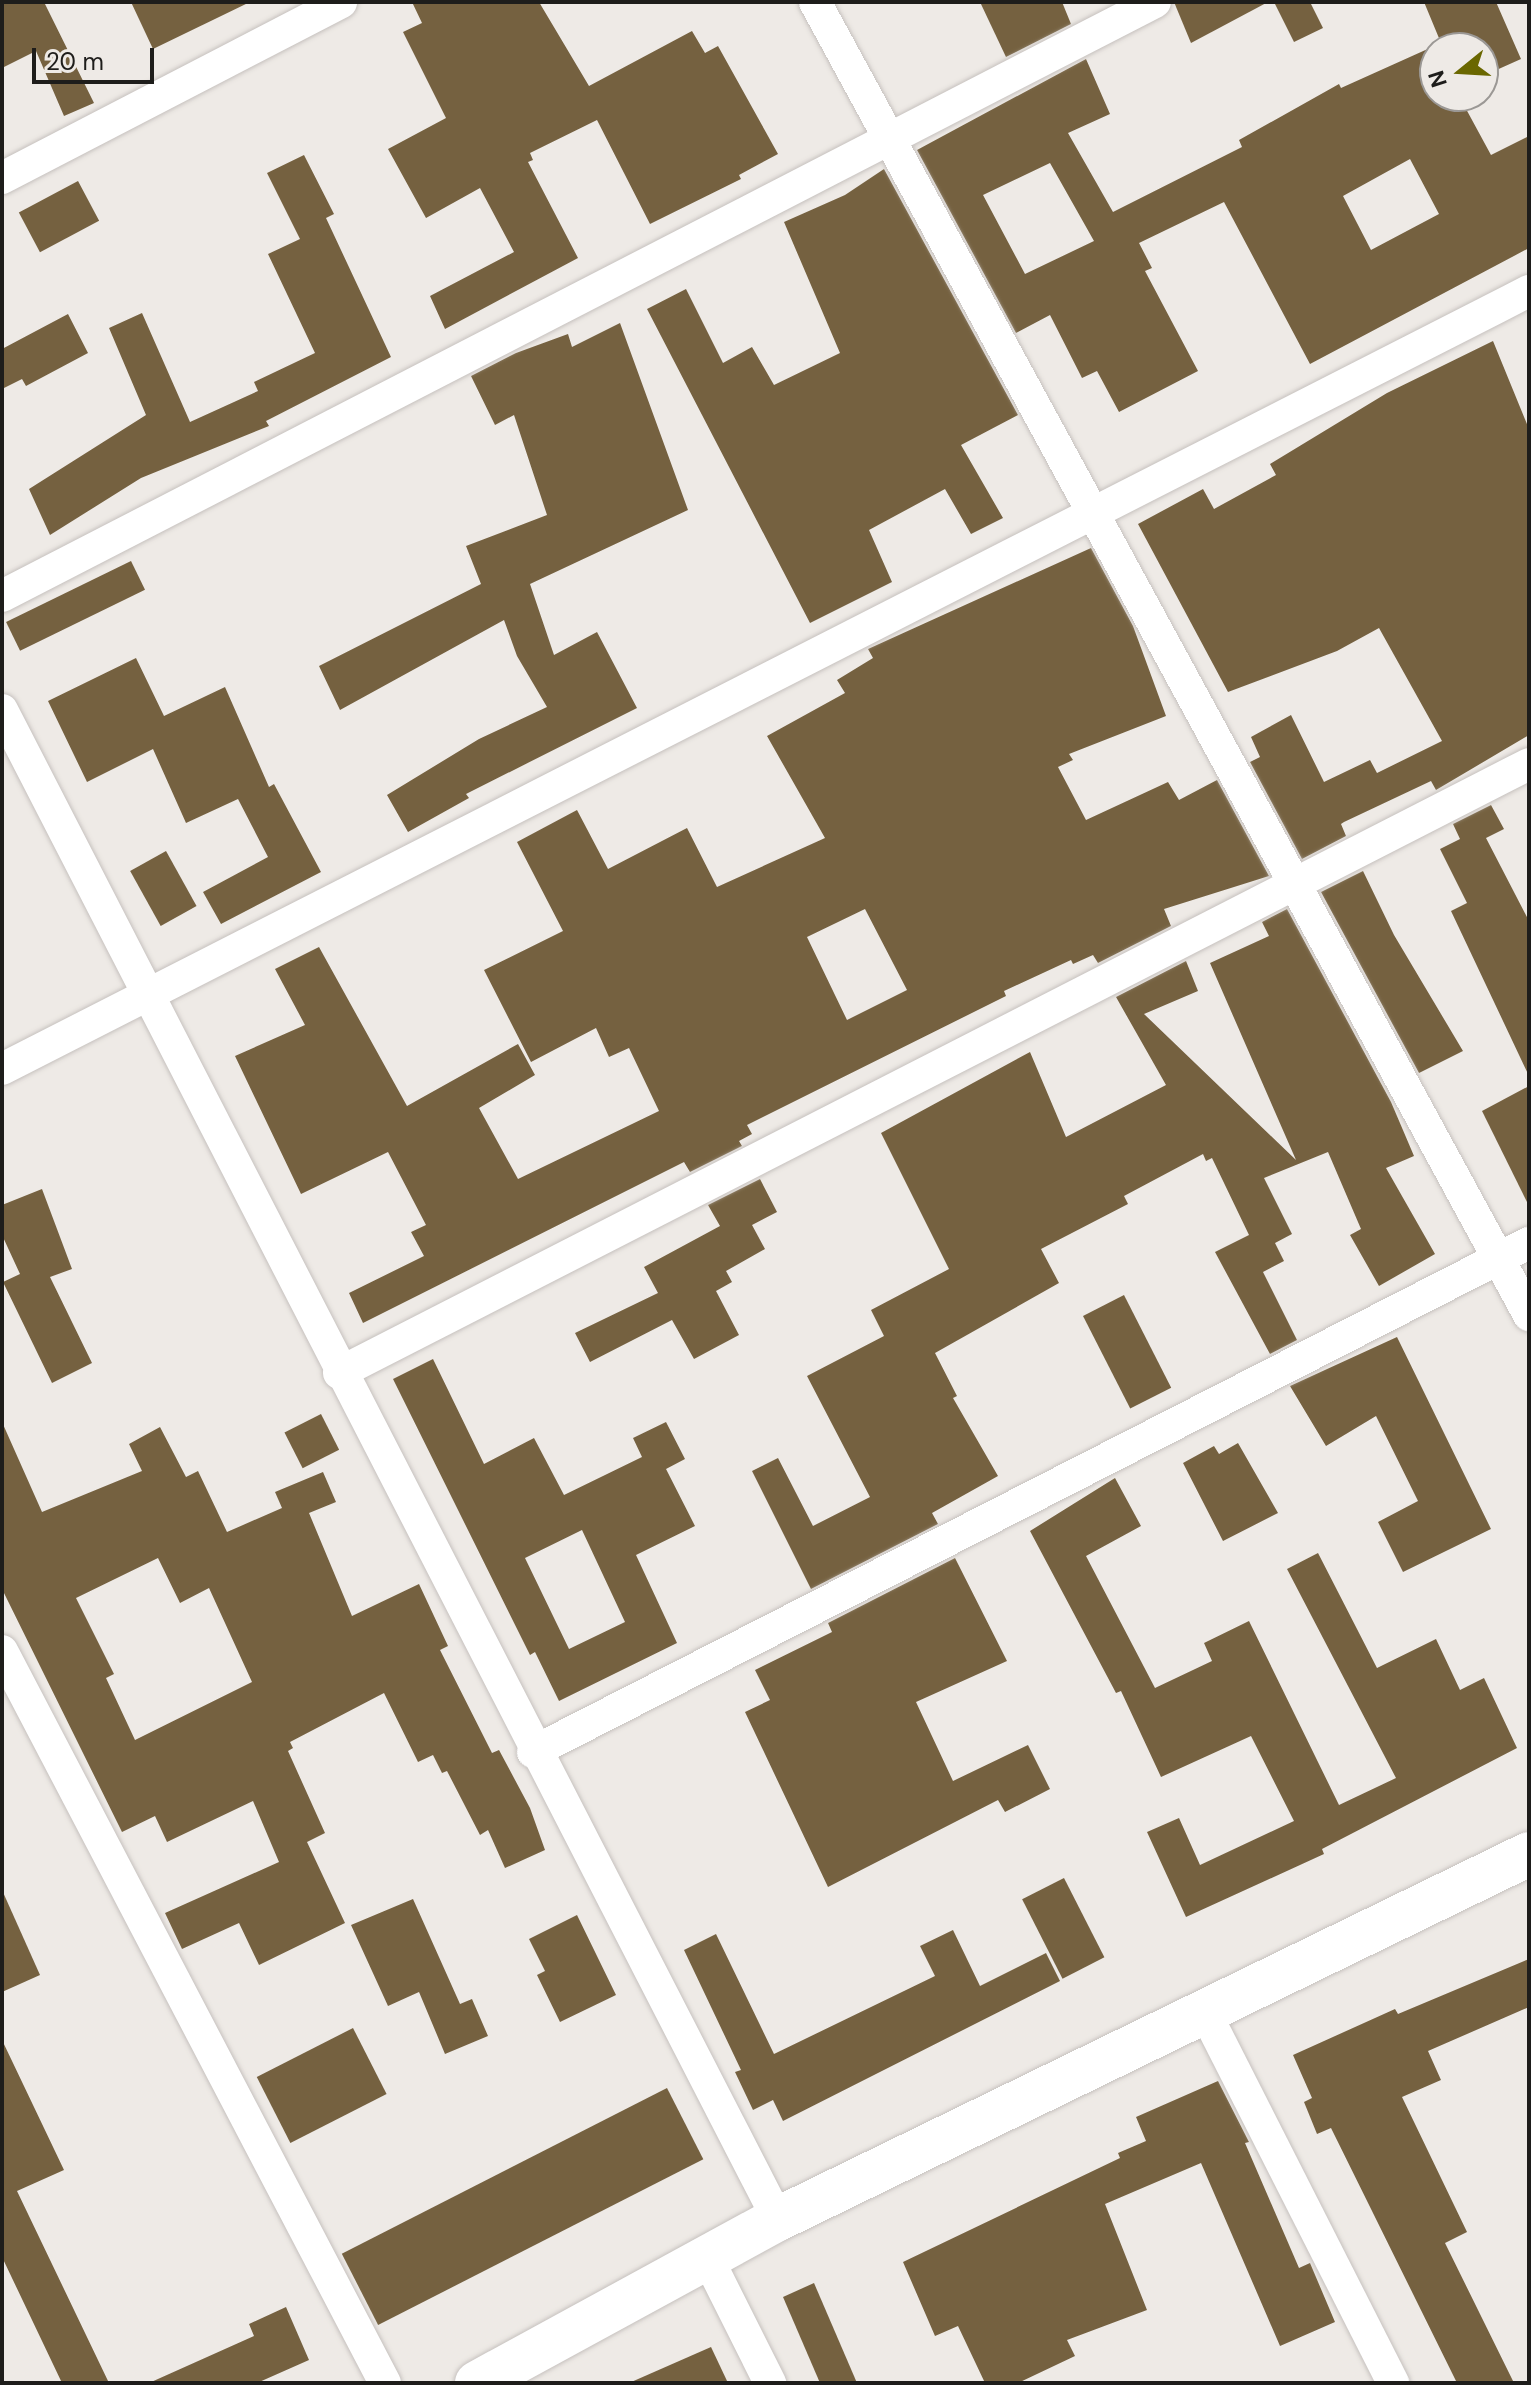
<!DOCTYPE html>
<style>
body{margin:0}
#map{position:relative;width:1531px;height:2385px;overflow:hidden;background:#eeeae6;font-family:"DM Sans",sans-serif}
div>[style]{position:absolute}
.building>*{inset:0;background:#756140;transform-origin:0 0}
.roads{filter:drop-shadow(0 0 2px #c6c1be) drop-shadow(0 0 2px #c6c1be)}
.minor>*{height:32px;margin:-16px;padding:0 16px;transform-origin:16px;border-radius:16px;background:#fff}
.secondary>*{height:44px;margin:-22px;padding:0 22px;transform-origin:22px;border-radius:22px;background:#fff}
span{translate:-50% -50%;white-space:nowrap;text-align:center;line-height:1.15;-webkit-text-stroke:8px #eeeae6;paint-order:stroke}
.frame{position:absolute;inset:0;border:4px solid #1e1d1b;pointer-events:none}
.north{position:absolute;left:1419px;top:32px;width:80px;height:80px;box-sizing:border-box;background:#eeeae6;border:2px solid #9b9895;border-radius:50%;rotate:252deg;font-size:22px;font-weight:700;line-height:32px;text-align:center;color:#1e1d1b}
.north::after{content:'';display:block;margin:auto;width:28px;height:36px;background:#6a6700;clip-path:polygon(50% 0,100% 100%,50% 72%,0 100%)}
.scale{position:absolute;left:32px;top:48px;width:122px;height:36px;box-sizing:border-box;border:4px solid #1e1d1b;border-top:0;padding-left:10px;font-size:24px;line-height:28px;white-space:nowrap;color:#1e1d1b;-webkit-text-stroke:6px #eeeae6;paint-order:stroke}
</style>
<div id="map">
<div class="building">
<div style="clip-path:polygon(2px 2px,44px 2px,94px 103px,64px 116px,36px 51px,2px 68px)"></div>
<div style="clip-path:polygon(131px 2px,250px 2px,153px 49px)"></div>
<div style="clip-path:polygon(412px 2px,539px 2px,589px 86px,692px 31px,705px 53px,718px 46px,778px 154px,739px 175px,741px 179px,650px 224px,597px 120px,530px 153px,533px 160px,528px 162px,578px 258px,445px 329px,430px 296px,514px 252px,480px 188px,426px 218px,388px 149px,446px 118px,403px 32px,422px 23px)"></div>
<div style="clip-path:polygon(980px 2px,1062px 2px,1071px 24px,1006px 57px)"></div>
<div style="clip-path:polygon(1174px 2px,1268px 2px,1191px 43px)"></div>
<div style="clip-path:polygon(1274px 2px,1310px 2px,1323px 28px,1294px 42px)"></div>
<div style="clip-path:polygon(evenodd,1424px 2px,1496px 2px,1521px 59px,1483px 76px,1483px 48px,1435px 48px,1435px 96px,1459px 96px,1491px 155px,1529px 136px,1529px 248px,1310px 364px,1224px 202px,1139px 243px,1152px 268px,1145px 271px,1198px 371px,1119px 412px,1097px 371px,1082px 378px,1050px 315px,1016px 333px,917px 150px,1086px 59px,1110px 114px,1068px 133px,1113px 212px,1242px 147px,1239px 140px,1339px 84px,1341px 88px,1441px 43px,1424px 2px,1410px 159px,1439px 214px,1371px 250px,1343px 196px,1410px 159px,1424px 2px,1050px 163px,1094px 241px,1025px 274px,983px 195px,1050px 163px)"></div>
<div style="clip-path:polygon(304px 155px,334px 214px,326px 218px,391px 357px,266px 421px,269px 426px,141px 478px,50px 535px,29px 489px,146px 415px,109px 328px,142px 313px,190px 422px,258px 391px,254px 382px,315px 353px,268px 254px,300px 239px,267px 173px)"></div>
<div style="clip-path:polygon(884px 169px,1018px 415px,961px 445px,1003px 518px,971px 534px,945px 489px,869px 530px,892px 582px,810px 623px,647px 309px,686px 289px,723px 363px,752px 347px,774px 385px,840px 353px,784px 222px,845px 195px)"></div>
<div style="left:78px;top:181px;width:45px;height:67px;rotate:62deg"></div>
<div style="clip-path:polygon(68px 314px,88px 353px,26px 386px,22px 379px,2px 389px,2px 349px)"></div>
<div style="clip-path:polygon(620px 323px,688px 510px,530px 584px,554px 655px,597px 632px,637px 708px,466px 794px,469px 798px,408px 832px,387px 795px,479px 739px,547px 707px,517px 656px,504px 620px,340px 710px,319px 666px,481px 584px,466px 546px,547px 515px,514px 415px,495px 425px,471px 376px,516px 353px,568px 334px,572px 347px)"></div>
<div style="clip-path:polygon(1493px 341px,1529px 429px,1529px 735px,1436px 790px,1431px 781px,1344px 822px,1341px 824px,1346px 836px,1302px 859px,1250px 762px,1260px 757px,1251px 737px,1291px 715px,1324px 782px,1370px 760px,1377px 773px,1442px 741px,1379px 628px,1337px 651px,1228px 692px,1138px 524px,1203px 489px,1214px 509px,1276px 475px,1270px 464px,1387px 393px)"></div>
<div style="clip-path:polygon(evenodd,1091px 548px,1133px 626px,1166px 716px,1069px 754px,1073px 760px,1058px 767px,1086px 820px,1168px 782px,1179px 800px,1217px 780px,1269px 876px,1164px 909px,1171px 926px,1098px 963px,1093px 955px,1073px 964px,1071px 960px,1004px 991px,1006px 996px,747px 1125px,752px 1134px,739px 1141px,742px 1146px,690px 1172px,684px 1162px,363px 1323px,349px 1293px,424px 1256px,411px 1232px,426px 1225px,388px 1152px,301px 1194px,235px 1056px,305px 1025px,275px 969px,319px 947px,407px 1106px,518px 1044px,535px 1075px,479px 1108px,518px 1179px,659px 1111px,629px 1048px,609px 1057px,596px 1028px,531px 1062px,484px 970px,563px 931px,517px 842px,577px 810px,608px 869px,687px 828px,717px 887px,825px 838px,767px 736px,845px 693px,837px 680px,873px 658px,868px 649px,1091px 548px,865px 909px,907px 990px,847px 1020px,807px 937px,865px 909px)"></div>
<div style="left:131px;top:561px;width:32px;height:139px;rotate:64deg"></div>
<div style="clip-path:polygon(136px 658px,164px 716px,225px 687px,269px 787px,274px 784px,321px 872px,221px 924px,203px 892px,268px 857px,238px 799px,186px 823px,153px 749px,87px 782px,48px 701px)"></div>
<div style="clip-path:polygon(1491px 805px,1504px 829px,1486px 838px,1529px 921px,1529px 1076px,1451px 911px,1467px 903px,1440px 849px,1460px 839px,1453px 824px)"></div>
<div style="left:166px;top:851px;width:63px;height:41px;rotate:61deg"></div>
<div style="clip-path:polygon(1363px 871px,1394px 935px,1463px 1051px,1419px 1073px,1321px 892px)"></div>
<div style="clip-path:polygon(1287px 909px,1391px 1102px,1414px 1156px,1386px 1168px,1435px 1254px,1379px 1286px,1350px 1235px,1361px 1229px,1328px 1152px,1264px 1178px,1292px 1234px,1275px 1243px,1284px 1261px,1263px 1272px,1297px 1340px,1270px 1354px,1215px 1252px,1249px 1235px,1212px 1158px,1206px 1161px,1203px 1154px,1124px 1196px,1128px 1204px,1041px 1249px,1059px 1283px,935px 1353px,957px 1396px,953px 1398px,998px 1476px,932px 1513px,938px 1524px,811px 1589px,752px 1471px,778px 1458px,813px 1526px,870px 1497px,807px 1376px,884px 1336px,871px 1310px,949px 1269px,881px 1133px,1030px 1052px,1066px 1137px,1166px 1085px,1116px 997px,1186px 961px,1198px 991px,1144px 1014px,1296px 1160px,1210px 963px,1269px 936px,1262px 922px)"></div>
<div style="clip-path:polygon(1529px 1086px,1529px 1206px,1482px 1111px)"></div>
<div style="clip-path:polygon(760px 1179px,777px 1212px,752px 1225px,765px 1249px,726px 1271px,732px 1282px,716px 1291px,739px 1335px,694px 1359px,672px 1320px,590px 1362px,575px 1333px,658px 1293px,644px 1267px,720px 1226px,708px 1205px)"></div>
<div style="clip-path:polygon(42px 1189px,72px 1269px,50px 1277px,92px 1363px,52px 1383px,3px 1282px,20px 1274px,2px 1235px,2px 1205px)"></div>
<div style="left:1124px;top:1295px;width:104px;height:46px;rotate:63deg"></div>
<div style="clip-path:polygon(1397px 1337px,1491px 1529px,1403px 1572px,1378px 1522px,1418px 1501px,1376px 1416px,1326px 1446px,1290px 1386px)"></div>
<div style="clip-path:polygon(evenodd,433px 1359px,484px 1464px,534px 1438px,564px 1495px,642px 1457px,633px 1438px,666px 1422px,685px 1459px,666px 1469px,695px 1526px,636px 1555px,677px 1643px,559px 1701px,535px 1652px,530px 1655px,393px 1379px,433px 1359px,582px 1530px,625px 1622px,569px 1649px,525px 1558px,582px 1530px)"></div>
<div style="left:321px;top:1414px;width:40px;height:41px;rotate:63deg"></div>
<div style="clip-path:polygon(evenodd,2px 1422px,42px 1512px,142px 1471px,129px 1444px,160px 1427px,186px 1477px,198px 1471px,227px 1532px,282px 1508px,275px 1492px,323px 1472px,336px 1502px,309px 1513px,352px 1616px,419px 1584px,448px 1646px,440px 1650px,492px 1753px,499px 1750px,530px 1808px,545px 1850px,505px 1868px,488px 1830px,480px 1835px,447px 1771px,442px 1773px,433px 1755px,418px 1762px,384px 1693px,290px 1742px,293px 1748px,288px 1751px,325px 1833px,307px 1842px,345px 1923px,259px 1965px,239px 1923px,182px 1949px,165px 1913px,279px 1862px,253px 1801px,167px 1842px,155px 1816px,122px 1832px,2px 1589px,2px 1422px,158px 1558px,180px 1603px,209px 1588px,252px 1682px,135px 1740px,106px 1678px,114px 1674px,76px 1598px,158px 1558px)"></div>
<div style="clip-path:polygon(1238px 1443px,1278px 1513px,1223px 1541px,1183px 1463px,1214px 1446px,1219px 1454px)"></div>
<div style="clip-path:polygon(1115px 1478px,1141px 1526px,1086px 1556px,1155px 1688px,1212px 1661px,1204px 1643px,1249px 1621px,1339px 1805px,1396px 1778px,1287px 1569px,1318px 1553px,1377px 1668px,1436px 1639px,1460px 1690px,1484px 1678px,1517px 1748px,1322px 1849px,1324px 1854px,1186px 1917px,1147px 1832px,1179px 1818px,1200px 1865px,1294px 1821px,1251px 1736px,1161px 1777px,1121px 1691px,1116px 1693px,1030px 1531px)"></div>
<div style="clip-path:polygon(955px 1558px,1007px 1661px,916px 1702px,953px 1781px,1028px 1745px,1050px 1789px,1005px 1812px,998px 1800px,828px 1887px,745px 1712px,770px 1700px,755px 1670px,832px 1632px,828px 1623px)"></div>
<div style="left:1064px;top:1878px;width:89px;height:47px;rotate:63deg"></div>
<div style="clip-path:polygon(2px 1890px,40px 1975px,2px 1992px)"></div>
<div style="clip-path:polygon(413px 1899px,460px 2004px,472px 1999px,488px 2036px,445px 2054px,419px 1992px,388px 2006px,351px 1925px)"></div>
<div style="clip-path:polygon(577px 1915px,616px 1995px,560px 2022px,537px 1975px,545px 1971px,529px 1939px)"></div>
<div style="clip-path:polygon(953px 1930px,980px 1986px,1046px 1953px,1060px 1981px,783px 2121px,773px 2100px,753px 2110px,735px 2072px,741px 2070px,684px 1950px,716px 1934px,774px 2054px,935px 1976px,920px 1946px)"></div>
<div style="clip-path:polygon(1529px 1959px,1529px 2007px,1428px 2051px,1441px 2080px,1402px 2097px,1467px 2232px,1445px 2243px,1514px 2383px,1457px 2383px,1331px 2128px,1317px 2134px,1304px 2102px,1312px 2098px,1293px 2055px,1395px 2009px,1398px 2014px)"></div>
<div style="left:353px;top:2028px;width:74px;height:108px;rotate:63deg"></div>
<div style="clip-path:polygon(2px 2040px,64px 2170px,17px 2191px,109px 2383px,62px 2383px,2px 2257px)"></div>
<div style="clip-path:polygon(1218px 2081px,1249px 2142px,1245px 2143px,1299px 2268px,1310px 2263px,1335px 2322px,1280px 2346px,1201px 2163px,1105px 2204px,1147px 2310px,1067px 2340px,1075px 2356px,1018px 2383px,985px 2383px,958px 2326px,935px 2336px,903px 2262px,1120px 2158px,1118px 2153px,1146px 2141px,1136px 2117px)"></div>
<div style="left:667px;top:2088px;width:80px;height:365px;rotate:63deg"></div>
<div style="clip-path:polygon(814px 2283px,857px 2383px,820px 2383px,783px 2297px)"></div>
<div style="clip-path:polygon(286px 2307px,309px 2360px,257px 2383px,149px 2383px,254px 2336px,249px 2324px)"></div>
<div style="clip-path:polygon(711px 2347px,728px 2383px,629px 2383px)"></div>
</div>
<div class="roads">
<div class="minor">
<div style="left:815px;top:2px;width:1495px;rotate:61.46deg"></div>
<div style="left:2px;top:178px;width:382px;rotate:-27.4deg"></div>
<div style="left:2px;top:596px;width:1297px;rotate:-27.26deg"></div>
<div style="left:2px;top:710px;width:1697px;rotate:62.79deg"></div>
<div style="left:2px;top:1069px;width:1714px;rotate:-27deg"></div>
<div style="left:339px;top:1373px;width:1337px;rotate:-27.1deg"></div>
<div style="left:2px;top:1651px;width:826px;rotate:62.38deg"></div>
<div style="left:533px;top:1752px;width:1119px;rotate:-27.07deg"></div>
<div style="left:1206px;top:2014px;width:414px;rotate:63.1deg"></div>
<div style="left:708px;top:2259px;width:139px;rotate:63.4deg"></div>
</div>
<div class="secondary">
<div style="left:477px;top:2383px;width:343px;rotate:-28.6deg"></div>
<div style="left:778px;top:2219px;width:835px;rotate:-25.92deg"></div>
</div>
</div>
<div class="frame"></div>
<div class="north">N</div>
<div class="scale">20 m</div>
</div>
